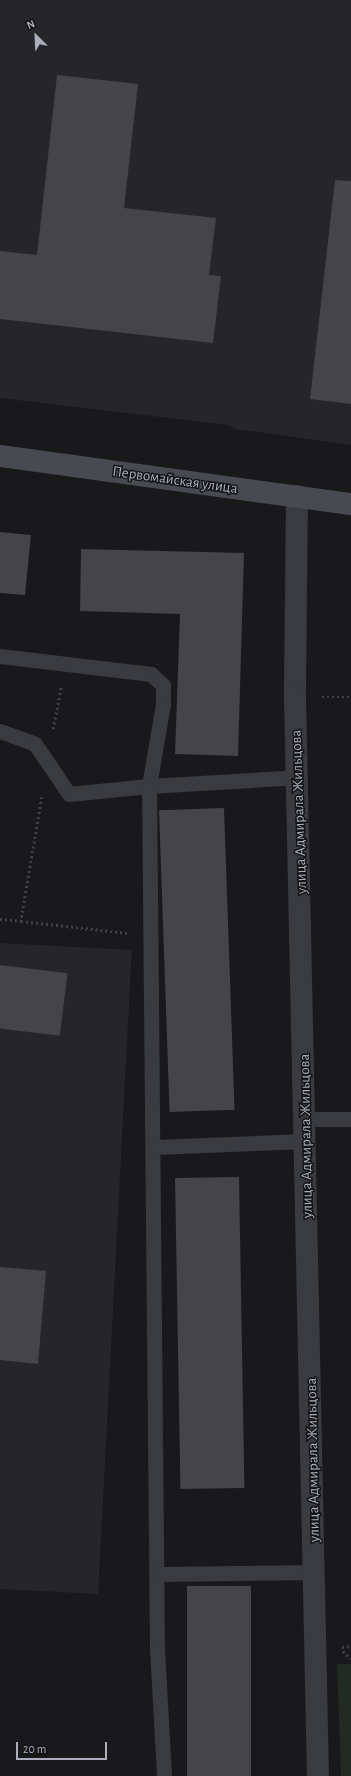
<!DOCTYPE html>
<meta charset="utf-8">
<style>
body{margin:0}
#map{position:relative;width:351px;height:1776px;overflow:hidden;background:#19191c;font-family:"Alegreya Sans",sans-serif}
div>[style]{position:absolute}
.built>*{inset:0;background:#262529;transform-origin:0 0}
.green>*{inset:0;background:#212a23}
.building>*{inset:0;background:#444449;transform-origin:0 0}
.path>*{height:2.5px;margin-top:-1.25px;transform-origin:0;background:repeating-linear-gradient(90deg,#404248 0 2px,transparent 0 5px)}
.lane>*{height:15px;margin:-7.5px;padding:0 7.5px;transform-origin:7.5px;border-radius:7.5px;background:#3a3b41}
.street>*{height:22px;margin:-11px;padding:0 11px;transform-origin:11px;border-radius:11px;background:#3a3b41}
.secondary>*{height:22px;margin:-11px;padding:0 11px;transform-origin:11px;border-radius:11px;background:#484a51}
span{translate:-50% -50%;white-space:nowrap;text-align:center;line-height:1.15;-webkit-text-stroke:3px #141417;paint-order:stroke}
.street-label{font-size:15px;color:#abafbc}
.north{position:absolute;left:16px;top:16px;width:40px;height:40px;-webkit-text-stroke:3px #141417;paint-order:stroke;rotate:336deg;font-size:11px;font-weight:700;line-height:16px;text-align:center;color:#abafbc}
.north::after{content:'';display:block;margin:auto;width:14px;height:18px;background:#abafbc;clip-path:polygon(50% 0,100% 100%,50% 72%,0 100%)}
.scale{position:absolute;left:16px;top:1742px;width:91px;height:18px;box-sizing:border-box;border:2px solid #abafbc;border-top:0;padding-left:5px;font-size:12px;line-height:14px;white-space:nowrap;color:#abafbc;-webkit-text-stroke:3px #141417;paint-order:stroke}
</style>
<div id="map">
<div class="built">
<div style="clip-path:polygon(0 0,351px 0,351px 445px,235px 429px,228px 425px,0 398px)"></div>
<div style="left:0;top:943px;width:132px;height:645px;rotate:3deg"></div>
</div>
<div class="green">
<div style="clip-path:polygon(337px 1664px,351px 1664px,351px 1776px,341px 1776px)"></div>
</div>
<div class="building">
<div style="clip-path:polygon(57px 75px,138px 84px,124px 208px,216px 218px,209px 275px,221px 276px,213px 343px,0 319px,0 251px,37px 255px)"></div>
<div style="clip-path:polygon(335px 180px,351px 181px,351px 404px,310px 399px)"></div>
<div style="clip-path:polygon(0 532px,31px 535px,25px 595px,0 593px)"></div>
<div style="clip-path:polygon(81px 549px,244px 553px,238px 756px,175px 754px,180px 614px,80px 611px)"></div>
<div style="left:224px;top:808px;width:302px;height:65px;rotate:88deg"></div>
<div style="left:0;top:965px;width:68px;height:63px;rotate:7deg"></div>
<div style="left:239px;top:1177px;width:311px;height:64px;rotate:89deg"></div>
<div style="clip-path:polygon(0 1267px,46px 1271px,38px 1364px,0 1360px)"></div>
<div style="left:187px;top:1586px;width:64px;height:190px"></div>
</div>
<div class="path">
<div style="left:322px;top:697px;width:29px"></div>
<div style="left:53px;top:729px;width:43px;rotate:-79.2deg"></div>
<div style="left:42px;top:797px;width:126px;rotate:99.6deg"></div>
<div style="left:21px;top:921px;width:108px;rotate:6.4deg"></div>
<div style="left:0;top:919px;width:21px;rotate:5deg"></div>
<div style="left:342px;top:1647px;width:9px;rotate:-6deg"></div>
<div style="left:343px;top:1651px;width:11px;rotate:45deg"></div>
</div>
<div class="lane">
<div style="left:0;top:656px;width:152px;rotate:6.8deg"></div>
<div style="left:151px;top:674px;width:16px;rotate:43deg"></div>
<div style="left:163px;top:685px;width:19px;rotate:90deg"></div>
<div style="left:163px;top:704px;width:83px;rotate:99.7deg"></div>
<div style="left:149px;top:786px;width:150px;rotate:-3.4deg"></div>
<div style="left:0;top:731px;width:37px;rotate:20deg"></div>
<div style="left:35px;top:744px;width:60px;rotate:55.8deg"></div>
<div style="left:69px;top:794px;width:80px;rotate:-5.7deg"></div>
<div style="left:149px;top:786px;width:863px;rotate:89.47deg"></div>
<div style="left:157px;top:1649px;width:127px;rotate:86.8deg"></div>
<div style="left:307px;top:1119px;width:44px"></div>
<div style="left:155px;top:1147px;width:151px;rotate:-2.3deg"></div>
<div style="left:158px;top:1574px;width:158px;rotate:-0.7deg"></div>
</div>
<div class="street">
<div style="left:297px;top:496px;width:201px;rotate:90.6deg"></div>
<div style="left:295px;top:697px;width:1079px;rotate:88.78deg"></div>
</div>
<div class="secondary">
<div style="left:0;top:456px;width:354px;rotate:7.8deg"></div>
</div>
<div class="street-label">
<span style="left:175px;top:480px;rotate:8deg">Первомайская улица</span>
<span style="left:299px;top:812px;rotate:-92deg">улица Адмирала Жильцова</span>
<span style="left:306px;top:1136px;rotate:-91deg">улица Адмирала Жильцова</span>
<span style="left:313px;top:1460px;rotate:-91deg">улица Адмирала Жильцова</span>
</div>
<div class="north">N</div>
<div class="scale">20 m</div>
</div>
